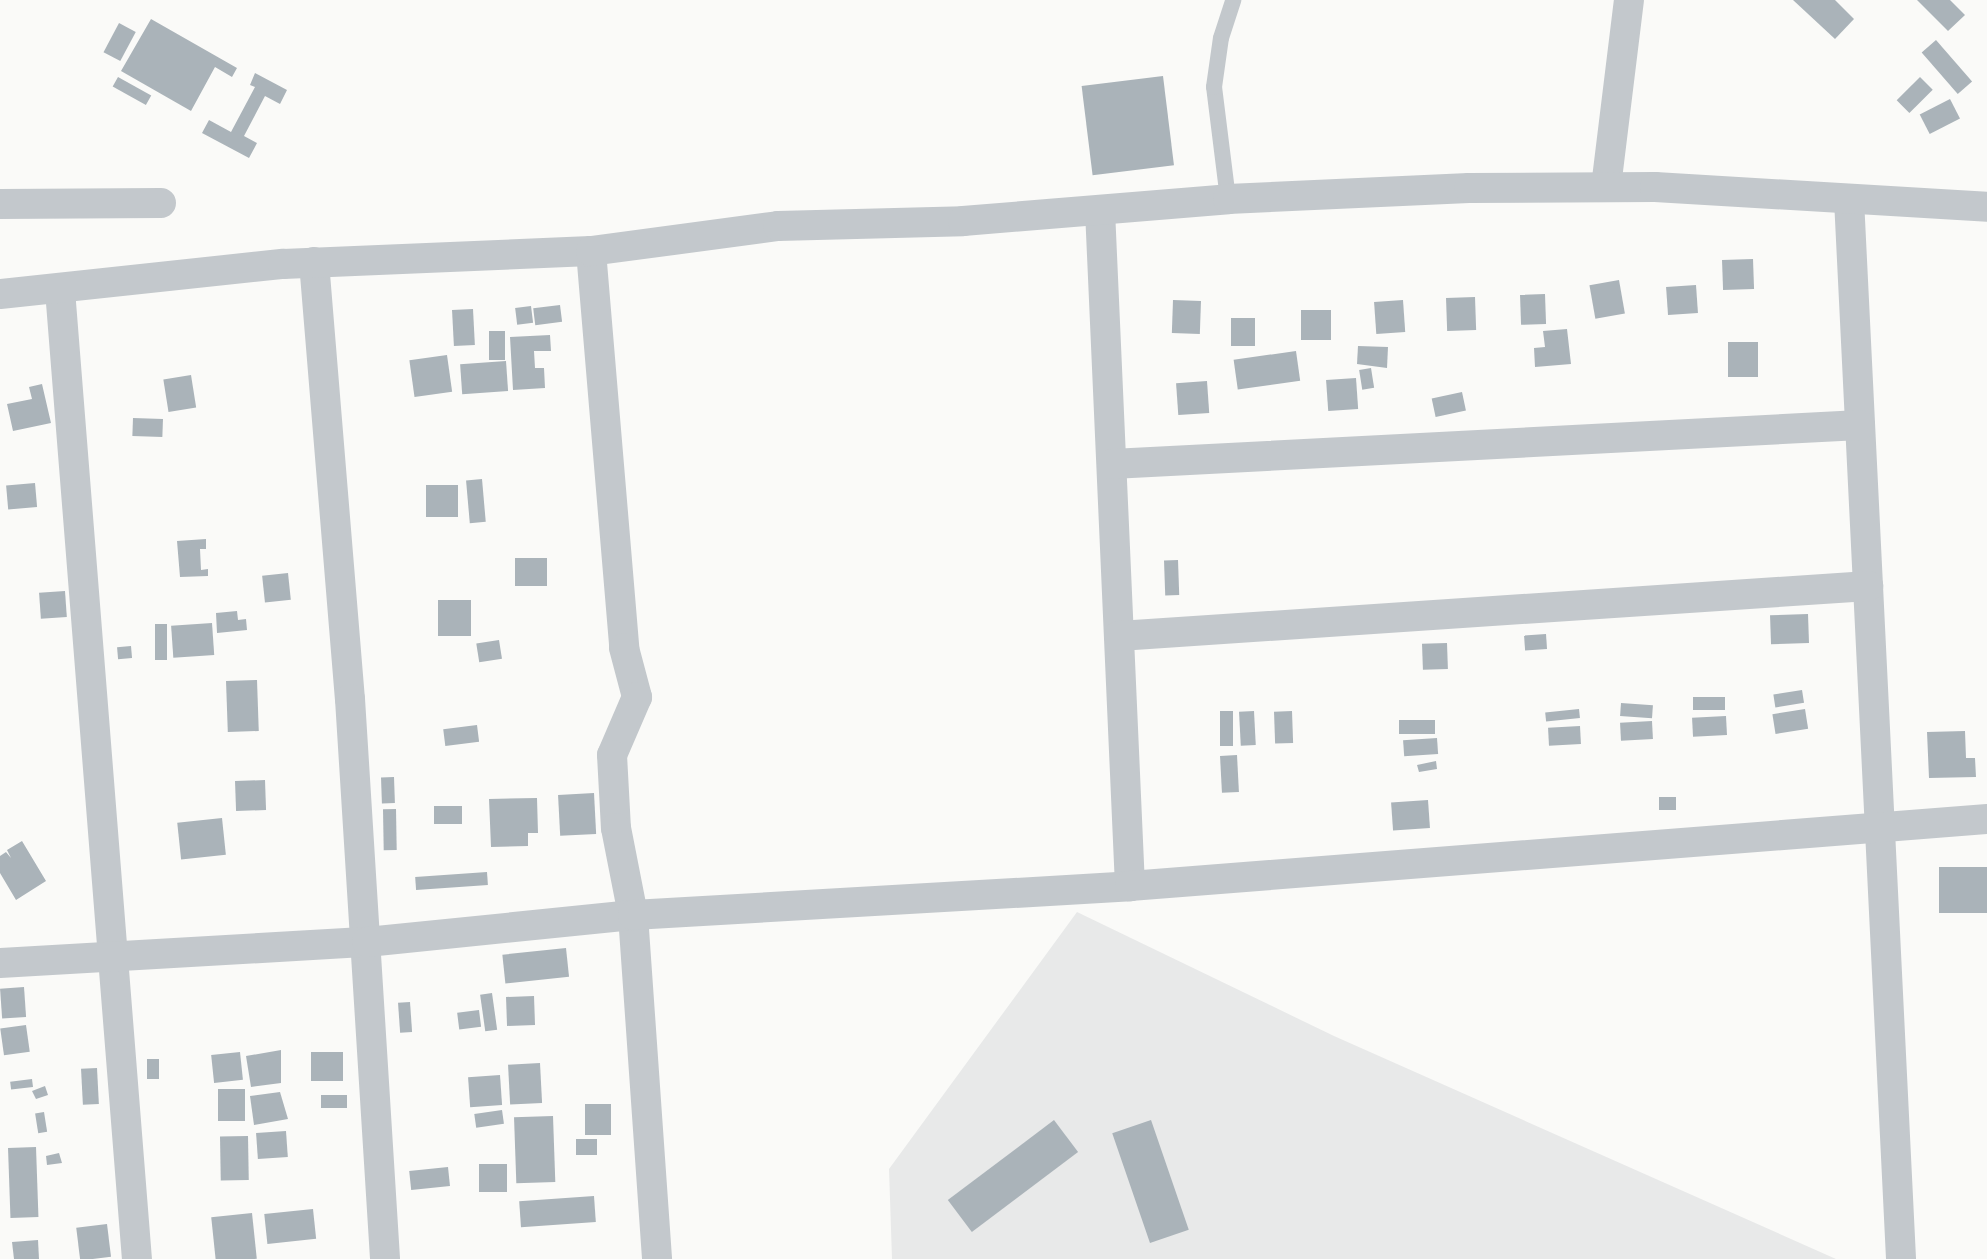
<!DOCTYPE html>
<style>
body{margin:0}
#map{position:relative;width:1987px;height:1259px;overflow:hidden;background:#fafaf8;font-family:"Noto Sans",sans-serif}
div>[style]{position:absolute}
.built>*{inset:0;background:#e8e9e9}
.building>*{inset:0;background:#aab3b9;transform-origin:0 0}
.lane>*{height:16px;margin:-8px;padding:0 8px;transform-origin:8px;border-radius:8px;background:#c3c8cc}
.street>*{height:30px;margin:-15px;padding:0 15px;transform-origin:15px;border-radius:15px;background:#c3c8cc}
span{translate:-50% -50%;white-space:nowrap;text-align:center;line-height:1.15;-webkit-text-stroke:7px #fff;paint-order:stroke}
</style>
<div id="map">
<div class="built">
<div style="clip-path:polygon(1077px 912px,1334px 1036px,1836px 1259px,892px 1259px,889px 1169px)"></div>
</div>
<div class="building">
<div style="clip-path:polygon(1793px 0,1835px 0,1854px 19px,1835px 39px)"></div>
<div style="clip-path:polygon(1917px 0,1950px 0,1965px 15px,1948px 31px)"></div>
<div style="clip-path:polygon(151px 19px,237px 68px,232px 77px,215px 67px,191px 111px,121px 71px)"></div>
<div style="left:119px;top:23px;width:19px;height:33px;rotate:28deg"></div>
<div style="left:1936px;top:40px;width:55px;height:19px;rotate:49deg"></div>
<div style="clip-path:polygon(255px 73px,287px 90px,280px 104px,265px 96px,244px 136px,257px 143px,249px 158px,202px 133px,209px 120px,231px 132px,255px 87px,250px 85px)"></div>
<div style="left:1163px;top:76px;width:90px;height:82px;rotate:83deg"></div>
<div style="left:118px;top:77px;width:38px;height:11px;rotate:29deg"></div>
<div style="left:1920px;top:77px;width:18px;height:33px;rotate:45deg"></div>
<div style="left:1950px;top:99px;width:22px;height:34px;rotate:63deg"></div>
<div style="left:1753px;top:259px;width:30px;height:31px;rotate:88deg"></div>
<div style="left:1619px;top:280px;width:34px;height:30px;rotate:80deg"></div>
<div style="left:1696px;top:285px;width:28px;height:30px;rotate:86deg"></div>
<div style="left:1545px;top:294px;width:30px;height:25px;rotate:88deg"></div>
<div style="left:1475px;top:297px;width:33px;height:29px;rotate:88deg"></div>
<div style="left:1173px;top:300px;width:28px;height:33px;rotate:2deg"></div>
<div style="left:1403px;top:300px;width:32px;height:29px;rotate:86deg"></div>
<div style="left:560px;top:305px;width:17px;height:27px;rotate:83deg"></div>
<div style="left:531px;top:306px;width:17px;height:16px;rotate:83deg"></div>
<div style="left:473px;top:309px;width:36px;height:21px;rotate:87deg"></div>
<div style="left:1301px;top:310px;width:30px;height:30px"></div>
<div style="left:1231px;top:318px;width:24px;height:28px"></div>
<div style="clip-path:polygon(1567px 329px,1571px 364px,1535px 367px,1534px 348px,1545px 347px,1543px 331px)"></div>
<div style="left:489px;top:331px;width:16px;height:29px"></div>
<div style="clip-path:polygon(550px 335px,551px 351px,534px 351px,535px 368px,544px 368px,545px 388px,513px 390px,510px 337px)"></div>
<div style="left:1728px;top:342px;width:30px;height:35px"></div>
<div style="clip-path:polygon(1358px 346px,1388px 347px,1387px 368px,1357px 364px)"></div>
<div style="left:1296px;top:351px;width:30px;height:63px;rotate:82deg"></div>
<div style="left:447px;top:355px;width:37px;height:38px;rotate:82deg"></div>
<div style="left:506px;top:361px;width:30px;height:46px;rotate:86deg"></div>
<div style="left:1371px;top:368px;width:20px;height:12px;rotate:81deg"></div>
<div style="left:191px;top:375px;width:33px;height:28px;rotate:81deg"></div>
<div style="left:1356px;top:378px;width:31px;height:30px;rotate:86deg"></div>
<div style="left:1207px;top:381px;width:32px;height:31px;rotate:86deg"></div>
<div style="clip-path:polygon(42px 384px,51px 423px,13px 431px,7px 404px,32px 399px,29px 387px)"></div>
<div style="left:1462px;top:392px;width:19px;height:31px;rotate:78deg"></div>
<div style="left:133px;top:418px;width:30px;height:18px;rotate:2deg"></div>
<div style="left:482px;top:479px;width:43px;height:16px;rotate:85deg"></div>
<div style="left:35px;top:483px;width:24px;height:29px;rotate:85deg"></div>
<div style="left:426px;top:485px;width:32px;height:32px"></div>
<div style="clip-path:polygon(206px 539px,206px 549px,200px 549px,201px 570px,208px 569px,208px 576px,180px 577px,177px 541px)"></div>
<div style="left:547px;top:558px;width:28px;height:32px;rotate:90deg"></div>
<div style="left:1178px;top:560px;width:35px;height:14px;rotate:88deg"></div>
<div style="left:288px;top:573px;width:27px;height:26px;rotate:84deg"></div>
<div style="left:65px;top:591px;width:26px;height:26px;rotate:86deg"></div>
<div style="left:438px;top:600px;width:33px;height:36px"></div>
<div style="clip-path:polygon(237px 611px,238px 620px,246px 619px,247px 630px,217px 633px,216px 613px)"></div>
<div style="left:1808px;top:614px;width:29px;height:38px;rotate:88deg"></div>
<div style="left:212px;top:623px;width:32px;height:41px;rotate:86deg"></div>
<div style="left:155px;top:624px;width:12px;height:36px"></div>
<div style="left:1546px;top:634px;width:15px;height:22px;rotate:86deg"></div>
<div style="left:499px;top:640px;width:19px;height:23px;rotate:81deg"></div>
<div style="left:1447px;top:643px;width:26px;height:25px;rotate:88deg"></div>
<div style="left:131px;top:646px;width:12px;height:14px;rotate:85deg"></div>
<div style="left:257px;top:680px;width:51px;height:31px;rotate:88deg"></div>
<div style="left:1802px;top:690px;width:13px;height:29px;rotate:81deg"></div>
<div style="left:1725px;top:697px;width:13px;height:32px;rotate:90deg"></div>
<div style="left:1621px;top:703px;width:32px;height:13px;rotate:4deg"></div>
<div style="left:1579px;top:709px;width:9px;height:34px;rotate:84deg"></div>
<div style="left:1805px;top:709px;width:20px;height:33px;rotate:81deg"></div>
<div style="left:1220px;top:711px;width:13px;height:35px"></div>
<div style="left:1254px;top:711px;width:34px;height:15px;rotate:87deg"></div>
<div style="left:1292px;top:711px;width:32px;height:18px;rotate:88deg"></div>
<div style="left:1726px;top:716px;width:19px;height:34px;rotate:87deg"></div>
<div style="left:1435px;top:720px;width:14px;height:36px;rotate:90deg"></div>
<div style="left:1652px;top:721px;width:18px;height:32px;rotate:87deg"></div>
<div style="left:477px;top:725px;width:17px;height:34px;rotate:83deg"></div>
<div style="left:1580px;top:726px;width:18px;height:32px;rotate:87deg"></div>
<div style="clip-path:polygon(1965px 731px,1966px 758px,1975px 758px,1976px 777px,1929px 778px,1927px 732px)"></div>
<div style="left:1437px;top:738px;width:16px;height:34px;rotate:86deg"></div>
<div style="left:1237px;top:755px;width:37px;height:17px;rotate:87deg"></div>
<div style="clip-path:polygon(1436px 761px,1437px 769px,1419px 772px,1417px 765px)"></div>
<div style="left:394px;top:777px;width:26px;height:13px;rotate:88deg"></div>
<div style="left:265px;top:780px;width:30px;height:30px;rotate:88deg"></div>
<div style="left:594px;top:793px;width:41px;height:36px;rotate:87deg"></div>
<div style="left:1659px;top:797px;width:17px;height:13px"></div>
<div style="clip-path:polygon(537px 798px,538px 833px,528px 833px,528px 846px,491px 847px,489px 799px)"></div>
<div style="left:1428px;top:800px;width:28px;height:37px;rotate:86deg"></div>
<div style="left:462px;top:806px;width:18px;height:28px;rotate:90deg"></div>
<div style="left:396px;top:809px;width:41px;height:13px;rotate:89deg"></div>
<div style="left:222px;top:818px;width:37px;height:45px;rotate:84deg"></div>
<div style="clip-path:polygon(22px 841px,46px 881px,16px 900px,0 873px,0 856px,6px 852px,11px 858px,7px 850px)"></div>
<div style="left:1987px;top:867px;width:46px;height:48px;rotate:90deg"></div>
<div style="left:487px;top:872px;width:13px;height:72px;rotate:86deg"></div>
<div style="left:566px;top:948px;width:29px;height:64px;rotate:84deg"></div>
<div style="left:24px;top:987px;width:30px;height:24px;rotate:86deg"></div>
<div style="left:492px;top:993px;width:37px;height:12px;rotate:82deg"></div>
<div style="left:534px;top:996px;width:29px;height:28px;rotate:88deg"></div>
<div style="left:410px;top:1002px;width:30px;height:12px;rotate:86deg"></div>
<div style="left:479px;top:1010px;width:17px;height:22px;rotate:83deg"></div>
<div style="left:26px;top:1025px;width:27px;height:26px;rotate:82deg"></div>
<div style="clip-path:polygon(281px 1050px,281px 1083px,251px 1087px,246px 1056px)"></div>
<div style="left:240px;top:1052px;width:28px;height:29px;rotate:84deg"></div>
<div style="left:311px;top:1052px;width:32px;height:29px"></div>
<div style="left:147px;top:1059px;width:12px;height:20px"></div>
<div style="left:540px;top:1063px;width:40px;height:32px;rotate:87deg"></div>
<div style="left:97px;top:1068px;width:36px;height:16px;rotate:87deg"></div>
<div style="left:500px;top:1075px;width:30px;height:32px;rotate:86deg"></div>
<div style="left:32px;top:1079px;width:8px;height:22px;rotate:83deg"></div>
<div style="clip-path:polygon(45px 1086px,48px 1095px,36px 1099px,32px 1091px)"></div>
<div style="left:218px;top:1089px;width:27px;height:32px"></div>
<div style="clip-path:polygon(280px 1092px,288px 1119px,254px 1125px,250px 1096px)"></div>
<div style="left:321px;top:1095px;width:26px;height:13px"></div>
<div style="left:585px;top:1104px;width:26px;height:31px"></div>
<div style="left:502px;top:1110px;width:14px;height:28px;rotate:82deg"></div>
<div style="left:44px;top:1112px;width:20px;height:9px;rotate:81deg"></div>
<div style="left:553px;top:1116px;width:66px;height:39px;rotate:88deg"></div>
<div style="left:1054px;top:1120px;width:40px;height:133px;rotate:53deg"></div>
<div style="left:1151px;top:1120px;width:116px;height:41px;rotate:71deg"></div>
<div style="left:286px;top:1131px;width:26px;height:30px;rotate:86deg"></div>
<div style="left:248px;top:1136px;width:44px;height:28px;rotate:89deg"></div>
<div style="left:597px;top:1139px;width:16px;height:21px;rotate:90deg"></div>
<div style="left:36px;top:1147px;width:70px;height:28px;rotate:88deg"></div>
<div style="clip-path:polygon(59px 1153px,62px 1163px,47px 1165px,46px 1156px)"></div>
<div style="left:479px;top:1164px;width:28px;height:28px"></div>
<div style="left:448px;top:1167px;width:19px;height:39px;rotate:84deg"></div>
<div style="left:594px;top:1196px;width:26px;height:75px;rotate:86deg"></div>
<div style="left:313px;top:1209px;width:30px;height:49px;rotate:84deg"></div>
<div style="left:252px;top:1213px;width:46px;height:41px;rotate:84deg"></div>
<div style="left:107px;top:1224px;width:33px;height:31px;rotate:83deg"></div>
<div style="clip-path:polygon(38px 1240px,39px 1259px,14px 1259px,12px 1242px)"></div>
</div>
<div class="lane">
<div style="left:1228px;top:199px;width:113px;rotate:-97.1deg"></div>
<div style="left:1214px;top:87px;width:49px;rotate:-81.9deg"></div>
<div style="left:1221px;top:38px;width:40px;rotate:-72deg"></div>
</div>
<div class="street">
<div style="left:1606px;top:187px;width:188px;rotate:-83deg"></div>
<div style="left:1849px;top:199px;width:1061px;rotate:87.19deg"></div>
<div style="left:0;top:204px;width:161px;rotate:-0.4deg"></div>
<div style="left:1100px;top:210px;width:677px;rotate:87.46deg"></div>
<div style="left:591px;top:251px;width:398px;rotate:85.2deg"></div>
<div style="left:624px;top:648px;width:51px;rotate:75.1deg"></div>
<div style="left:637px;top:697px;width:63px;rotate:113.3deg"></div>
<div style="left:612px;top:755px;width:73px;rotate:86.9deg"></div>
<div style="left:616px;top:828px;width:89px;rotate:78.9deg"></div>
<div style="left:633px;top:915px;width:345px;rotate:86deg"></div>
<div style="left:314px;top:262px;width:438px;rotate:85.3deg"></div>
<div style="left:350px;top:699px;width:561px;rotate:86.42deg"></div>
<div style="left:60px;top:290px;width:972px;rotate:85.46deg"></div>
<div style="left:0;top:294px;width:285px;rotate:-6.1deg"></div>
<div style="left:283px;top:264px;width:308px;rotate:-2.4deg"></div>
<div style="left:591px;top:251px;width:189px;rotate:-7.6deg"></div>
<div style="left:778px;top:226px;width:185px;rotate:-1.5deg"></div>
<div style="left:963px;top:221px;width:266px;rotate:-4.7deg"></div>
<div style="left:1228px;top:199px;width:241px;rotate:-2.6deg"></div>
<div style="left:1469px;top:188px;width:186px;rotate:-0.3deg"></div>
<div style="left:1655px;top:187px;width:333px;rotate:3.4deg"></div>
<div style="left:1112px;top:464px;width:749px;rotate:-2.98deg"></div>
<div style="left:1119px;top:636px;width:751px;rotate:-3.82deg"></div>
<div style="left:0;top:963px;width:368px;rotate:-3.3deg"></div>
<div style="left:367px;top:942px;width:267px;rotate:-5.8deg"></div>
<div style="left:633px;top:915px;width:498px;rotate:-3.3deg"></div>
<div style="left:1130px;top:886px;width:860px;rotate:-4.47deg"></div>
</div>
</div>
